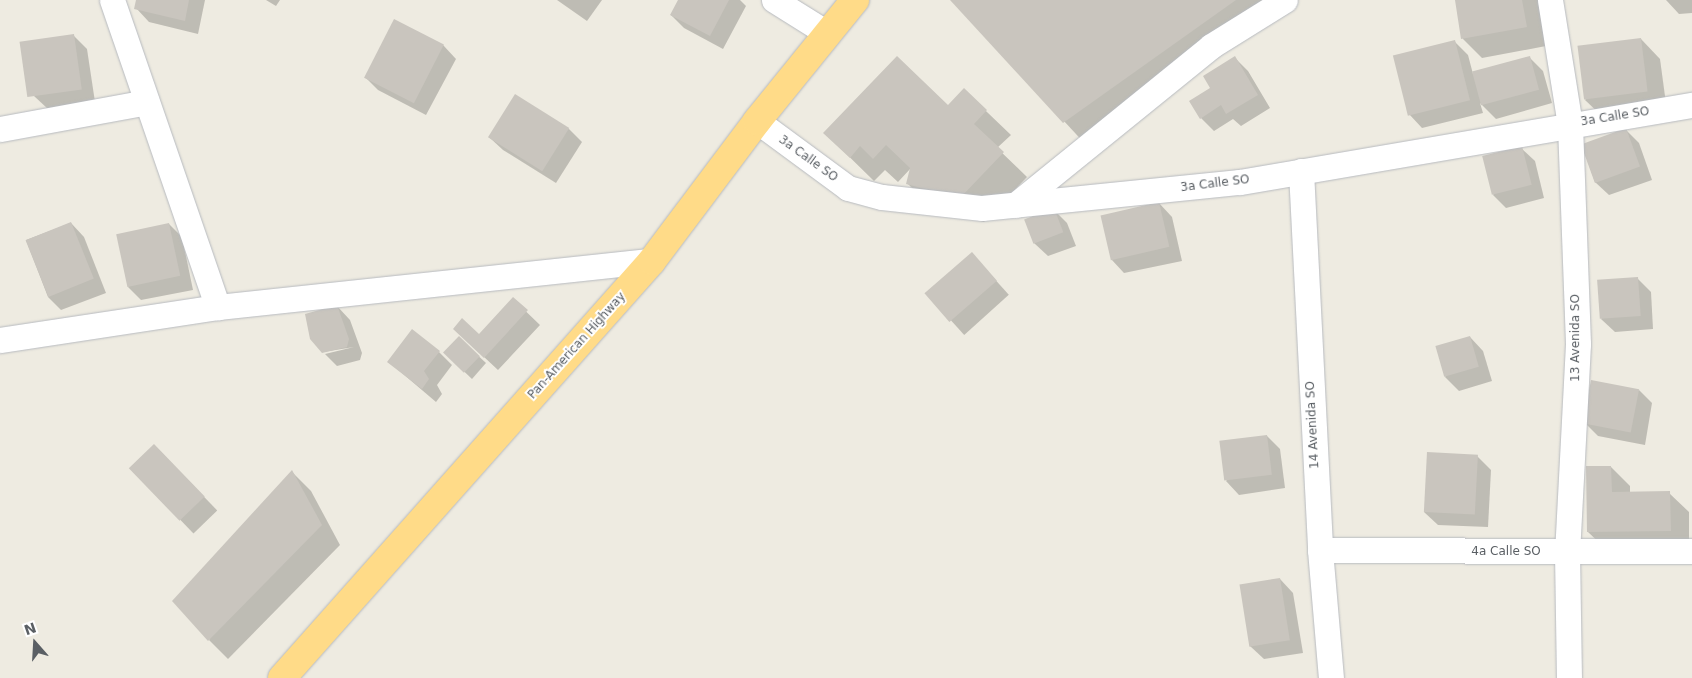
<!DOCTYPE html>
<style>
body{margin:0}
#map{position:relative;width:1692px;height:678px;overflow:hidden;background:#eeebe1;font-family:"DejaVu Sans",sans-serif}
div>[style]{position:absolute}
.shadow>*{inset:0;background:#0003;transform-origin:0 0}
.building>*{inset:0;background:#c9c5be;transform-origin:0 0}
.roads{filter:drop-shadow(0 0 1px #b7babf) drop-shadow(0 0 1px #b7babf)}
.street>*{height:25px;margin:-12.5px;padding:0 12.5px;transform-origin:12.5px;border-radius:12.5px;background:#fff}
.highway>*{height:28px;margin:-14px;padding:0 14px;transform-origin:14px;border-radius:14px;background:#ffdb88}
span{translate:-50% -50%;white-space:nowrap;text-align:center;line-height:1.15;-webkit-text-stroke:4px #fff;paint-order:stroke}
.street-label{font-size:12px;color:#5a5f64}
.north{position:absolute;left:10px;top:618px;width:50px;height:50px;-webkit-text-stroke:4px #fff;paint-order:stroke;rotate:341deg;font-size:14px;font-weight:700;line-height:20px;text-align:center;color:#5a5f64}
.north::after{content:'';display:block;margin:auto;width:18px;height:22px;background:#5a5f64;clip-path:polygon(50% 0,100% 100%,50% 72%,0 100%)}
</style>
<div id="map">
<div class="shadow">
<div style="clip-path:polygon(137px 0,205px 0,198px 34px,149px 22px,136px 8px)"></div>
<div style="clip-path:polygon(266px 0,280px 0,276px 6px)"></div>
<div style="clip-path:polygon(557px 0,602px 0,587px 21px)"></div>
<div style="clip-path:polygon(679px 0,740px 0,746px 6px,723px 49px,684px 28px,671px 15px)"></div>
<div style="clip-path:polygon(952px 0,1294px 0,1088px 147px)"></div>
<div style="clip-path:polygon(1456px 0,1538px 0,1546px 46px,1482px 58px,1463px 39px)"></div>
<div style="clip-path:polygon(1692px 0,1692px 13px,1679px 14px,1666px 0)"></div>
<div style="clip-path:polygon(73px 35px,87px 49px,95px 102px,48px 109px,34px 96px)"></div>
<div style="clip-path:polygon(1641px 39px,1660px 59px,1667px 111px,1605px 119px,1585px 100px)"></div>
<div style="clip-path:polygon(1455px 42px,1468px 55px,1473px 74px,1530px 58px,1543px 71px,1552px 103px,1496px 119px,1480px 103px,1483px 113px,1422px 128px,1409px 114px)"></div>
<div style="clip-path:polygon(443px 45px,456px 59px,426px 115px,378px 90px,365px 77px)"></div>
<div style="clip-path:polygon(1235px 58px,1248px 71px,1270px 108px,1241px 126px,1233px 119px,1214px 131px,1201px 118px,1212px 88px)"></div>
<div style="clip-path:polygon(964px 90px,1011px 135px,997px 148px,1027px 177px,984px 222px,931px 207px,907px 183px,911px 168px,898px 182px,885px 170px,874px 181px,825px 133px,948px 107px)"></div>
<div style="clip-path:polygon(569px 129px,582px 142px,556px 183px,503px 150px,489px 137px)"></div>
<div style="clip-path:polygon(1626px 130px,1639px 143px,1652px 180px,1609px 195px,1595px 182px,1582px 145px)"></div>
<div style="clip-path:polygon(1521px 148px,1535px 161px,1544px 198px,1506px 208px,1493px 195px)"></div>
<div style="clip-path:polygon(1159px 203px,1172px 217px,1182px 261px,1124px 273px,1111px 259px)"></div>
<div style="clip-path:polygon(1053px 209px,1067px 223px,1076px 246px,1048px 256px,1034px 243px)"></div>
<div style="clip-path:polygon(71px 223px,84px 237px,106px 293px,61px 310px,48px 297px,26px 240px)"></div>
<div style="clip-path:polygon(169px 224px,182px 237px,193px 290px,141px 300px,128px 287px)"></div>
<div style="left:972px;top:254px;width:55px;height:60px;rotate:48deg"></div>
<div style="clip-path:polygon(1637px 278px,1651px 292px,1653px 329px,1615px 332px,1601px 319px)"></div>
<div style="clip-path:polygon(513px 299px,540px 325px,498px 370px,468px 342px,479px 336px)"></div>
<div style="clip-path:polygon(337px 306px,350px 320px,362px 353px,360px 360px,337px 366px,325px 354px,354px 347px,323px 352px)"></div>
<div style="clip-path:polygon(1470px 337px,1483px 351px,1492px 381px,1459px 391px,1445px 377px)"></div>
<div style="clip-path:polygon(459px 338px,486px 363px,472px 379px,451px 359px)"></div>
<div style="clip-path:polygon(439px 352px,452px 365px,437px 385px,442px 394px,436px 402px,389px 362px)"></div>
<div style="clip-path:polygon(1639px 390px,1652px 403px,1645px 445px,1598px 436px,1585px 423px)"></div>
<div style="clip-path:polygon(1267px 436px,1280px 449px,1285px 488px,1239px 495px,1226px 481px)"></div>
<div style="left:154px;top:445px;width:91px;height:33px;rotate:46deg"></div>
<div style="clip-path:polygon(1477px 456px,1491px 470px,1488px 527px,1438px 525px,1424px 512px)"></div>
<div style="clip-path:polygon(1611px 467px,1630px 486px,1630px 493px,1669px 493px,1689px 512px,1689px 549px,1608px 551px,1588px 532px)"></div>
<div style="clip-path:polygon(292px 472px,311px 491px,340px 545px,228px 659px,209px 640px)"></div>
<div style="clip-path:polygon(1280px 579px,1293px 593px,1303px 653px,1264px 659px,1250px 646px)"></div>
</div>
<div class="building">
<div style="clip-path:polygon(136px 0,189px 0,185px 21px,134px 9px)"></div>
<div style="clip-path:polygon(678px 0,729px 0,710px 36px,670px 15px)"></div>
<div style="clip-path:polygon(950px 0,1236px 0,1063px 123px)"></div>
<div style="clip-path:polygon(1455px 0,1522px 0,1527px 27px,1461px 39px)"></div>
<div style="left:394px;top:19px;width:56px;height:66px;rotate:27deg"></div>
<div style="left:74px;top:34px;width:56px;height:55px;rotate:82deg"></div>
<div style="left:1641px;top:38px;width:54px;height:64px;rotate:83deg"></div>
<div style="left:1455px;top:40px;width:62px;height:64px;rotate:76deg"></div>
<div style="clip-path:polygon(897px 56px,948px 105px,964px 88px,987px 110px,974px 124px,1004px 152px,960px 198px,906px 184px,910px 168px,886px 145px,873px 159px,860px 146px,850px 158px,823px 133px)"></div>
<div style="clip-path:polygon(1235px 56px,1258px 95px,1226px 114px,1221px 105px,1200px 119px,1189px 101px,1210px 88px,1203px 76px)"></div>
<div style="left:1530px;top:56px;width:35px;height:60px;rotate:75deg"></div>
<div style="left:515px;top:94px;width:64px;height:51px;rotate:32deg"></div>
<div style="left:1626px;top:128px;width:41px;height:48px;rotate:70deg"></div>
<div style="left:1522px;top:146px;width:40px;height:41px;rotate:76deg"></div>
<div style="left:1159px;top:202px;width:46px;height:60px;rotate:77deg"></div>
<div style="left:1054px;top:208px;width:26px;height:32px;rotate:69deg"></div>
<div style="left:71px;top:222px;width:61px;height:49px;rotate:68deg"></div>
<div style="left:169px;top:223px;width:54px;height:54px;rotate:78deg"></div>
<div style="left:972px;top:252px;width:38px;height:63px;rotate:49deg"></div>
<div style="left:1638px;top:277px;width:39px;height:41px;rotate:86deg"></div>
<div style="clip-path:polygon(513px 297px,528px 310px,484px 358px,453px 329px,462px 318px,479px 334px)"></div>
<div style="clip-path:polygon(337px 305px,349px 339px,347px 347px,322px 353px,310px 339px,305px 314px)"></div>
<div style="clip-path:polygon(412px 329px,440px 351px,424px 371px,429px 379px,422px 389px,387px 362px)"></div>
<div style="left:459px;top:336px;width:29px;height:23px;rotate:44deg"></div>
<div style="left:1470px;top:336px;width:32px;height:36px;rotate:74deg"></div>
<div style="left:1591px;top:380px;width:49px;height:44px;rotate:11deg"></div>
<div style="left:1267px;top:435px;width:40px;height:48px;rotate:83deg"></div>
<div style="left:154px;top:444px;width:73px;height:35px;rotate:46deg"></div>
<div style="left:1427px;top:452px;width:51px;height:60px;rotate:3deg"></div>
<div style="clip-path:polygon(1586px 466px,1611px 466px,1612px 492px,1670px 491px,1671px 531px,1587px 532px)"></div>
<div style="clip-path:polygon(292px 470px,322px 525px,208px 641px,172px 601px)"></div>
<div style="left:1280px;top:578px;width:63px;height:41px;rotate:81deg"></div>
</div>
<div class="roads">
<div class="street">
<div style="left:112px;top:0;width:325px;rotate:71deg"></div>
<div style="left:774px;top:0;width:62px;rotate:31.9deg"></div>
<div style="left:1550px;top:0;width:127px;rotate:80.9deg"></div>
<div style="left:1570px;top:125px;width:219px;rotate:87.9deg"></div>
<div style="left:1578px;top:344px;width:208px;rotate:93deg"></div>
<div style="left:1567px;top:552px;width:126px;rotate:89.1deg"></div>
<div style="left:757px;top:121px;width:113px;rotate:36.4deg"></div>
<div style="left:848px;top:188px;width:35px;rotate:15deg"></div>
<div style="left:882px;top:197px;width:101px;rotate:6.3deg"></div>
<div style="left:982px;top:208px;width:259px;rotate:-5.8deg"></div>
<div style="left:1240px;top:182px;width:459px;rotate:-9.7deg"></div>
<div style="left:0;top:129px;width:149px;rotate:-10.4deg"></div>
<div style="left:1301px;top:171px;width:379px;rotate:87.1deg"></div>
<div style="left:1320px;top:550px;width:128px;rotate:85.1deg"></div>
<div style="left:1015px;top:205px;width:252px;rotate:-39deg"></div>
<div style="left:1211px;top:46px;width:87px;rotate:-31.9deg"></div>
<div style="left:0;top:340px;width:220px;rotate:-8.6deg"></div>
<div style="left:218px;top:307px;width:436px;rotate:-6.1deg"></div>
<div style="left:1320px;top:550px;width:372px;rotate:0.2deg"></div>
</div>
<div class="highway">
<div style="left:282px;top:678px;width:557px;rotate:-48.42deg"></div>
<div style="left:652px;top:261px;width:175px;rotate:-53.1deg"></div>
<div style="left:757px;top:121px;width:156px;rotate:-51deg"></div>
</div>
</div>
<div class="street-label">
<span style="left:1615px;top:117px;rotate:-9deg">3a Calle SO</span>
<span style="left:808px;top:159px;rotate:36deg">3a Calle SO</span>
<span style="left:1215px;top:184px;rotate:-7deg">3a Calle SO</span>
<span style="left:1576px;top:338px;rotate:-90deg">13 Avenida SO</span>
<span style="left:577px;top:346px;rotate:-48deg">Pan-American Highway</span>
<span style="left:1313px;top:425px;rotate:-93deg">14 Avenida SO</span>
<span style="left:1506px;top:552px">4a Calle SO</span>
</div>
<div class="north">N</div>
</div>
